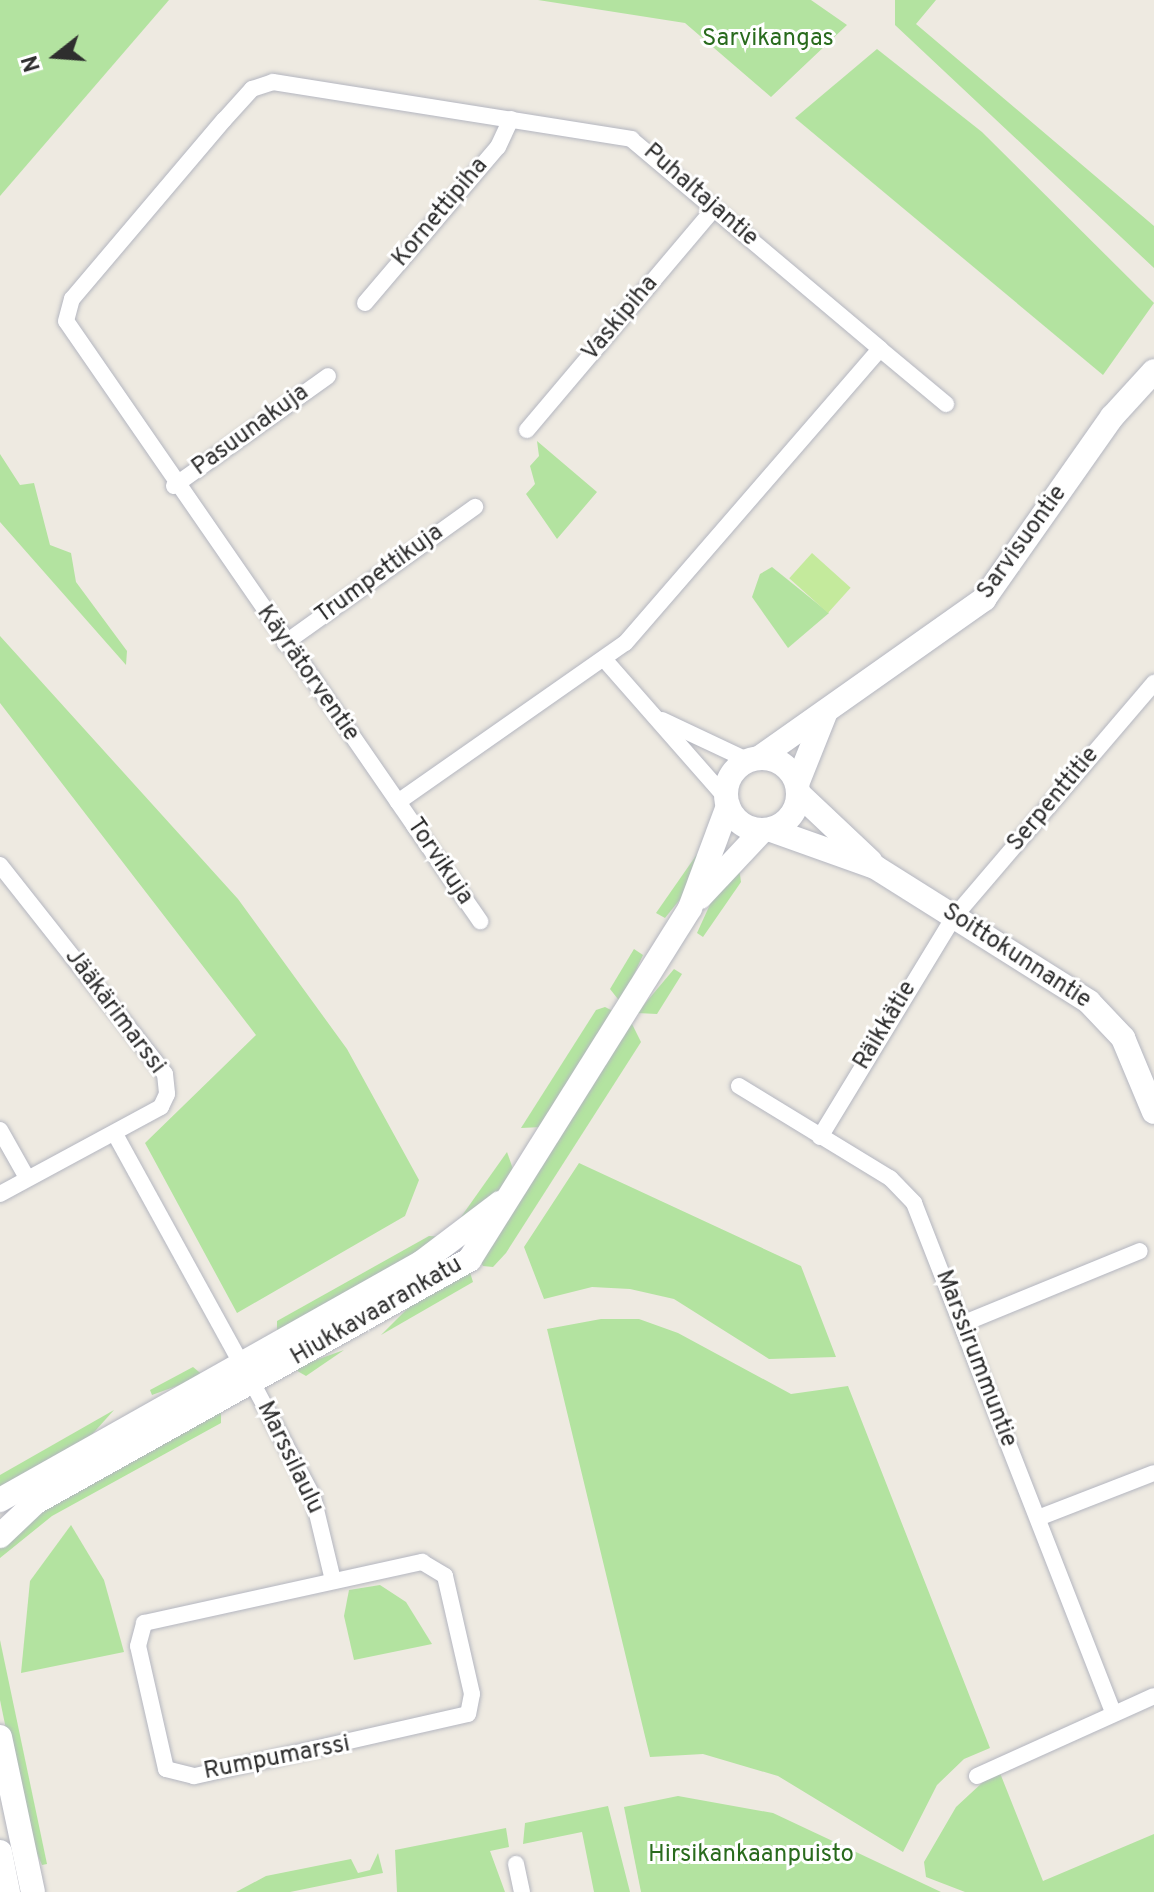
<!DOCTYPE html>
<meta charset="utf-8">
<style>
body{margin:0}
#map{position:relative;width:1154px;height:1892px;overflow:hidden;background:#eeeae1;font-family:Overpass,sans-serif}
div>[style]{position:absolute}
.green>*{inset:0;background:#b3e3a0}
.pitch>*{inset:0;background:#c4ea9c;transform-origin:0 0}
.roads{filter:drop-shadow(0 0 2px #b4b6c0) drop-shadow(0 0 2px #b4b6c0)}
.street>*{height:16px;margin:-8px;padding:0 8px;transform-origin:8px;border-radius:8px;background:#fff}
.secondary>*{height:24px;margin:-12px;padding:0 12px;transform-origin:12px;border-radius:12px;background:#fff}
.secondary>.ring{margin:-12px;padding:0;box-sizing:content-box;background:none;border:24px solid #fff;border-radius:50%}
span{translate:-50% -50%;white-space:nowrap;text-align:center;line-height:1.15;-webkit-text-stroke:6px #fff;paint-order:stroke}
.park-label{font-size:24px;color:#296b1d}
.street-label{font-size:24px;color:#2e2e2e}
.north{position:absolute;left:16px;top:16px;width:80px;height:80px;-webkit-text-stroke:6px #fff;paint-order:stroke;rotate:253deg;font-size:22px;font-weight:700;line-height:32px;text-align:center;color:#2e2e2e}
.north::after{content:'';display:block;margin:auto;width:28px;height:36px;background:#2e2e2e;clip-path:polygon(50% 0,100% 100%,50% 72%,0 100%)}
</style>
<div id="map">
<div class="green">
<div style="clip-path:polygon(0 0,169px 0,0 196px)"></div>
<div style="clip-path:polygon(538px 0,811px 0,847px 25px,771px 97px,685px 23px)"></div>
<div style="clip-path:polygon(895px 0,936px 0,916px 24px,1154px 226px,1154px 268px,895px 25px)"></div>
<div style="clip-path:polygon(877px 49px,982px 132px,1154px 303px,1103px 375px,795px 118px)"></div>
<div style="clip-path:polygon(537px 441px,597px 492px,557px 539px,526px 494px,535px 484px,530px 466px,539px 456px)"></div>
<div style="clip-path:polygon(0 454px,20px 485px,34px 483px,50px 545px,71px 553px,76px 582px,127px 651px,126px 665px,0 522px)"></div>
<div style="clip-path:polygon(772px 567px,829px 613px,788px 648px,752px 597px,760px 574px)"></div>
<div style="clip-path:polygon(0 636px,238px 899px,347px 1049px,419px 1180px,405px 1216px,237px 1313px,145px 1143px,256px 1035px,0 703px)"></div>
<div style="clip-path:polygon(702px 847px,686px 892px,665px 918px,656px 913px)"></div>
<div style="clip-path:polygon(739px 868px,741px 882px,703px 937px,697px 933px,712px 900px)"></div>
<div style="clip-path:polygon(634px 949px,643px 955px,621px 1003px,610px 989px)"></div>
<div style="clip-path:polygon(674px 969px,682px 974px,657px 1014px,637px 1013px)"></div>
<div style="clip-path:polygon(605px 1007px,613px 1011px,542px 1127px,521px 1128px,596px 1010px)"></div>
<div style="clip-path:polygon(631px 1022px,641px 1042px,506px 1253px,493px 1267px,483px 1266px,479px 1259px)"></div>
<div style="clip-path:polygon(507px 1152px,514px 1172px,503px 1188px,456px 1224px)"></div>
<div style="clip-path:polygon(579px 1163px,801px 1266px,836px 1357px,769px 1359px,674px 1299px,630px 1289px,592px 1287px,544px 1299px,524px 1247px)"></div>
<div style="clip-path:polygon(429px 1236px,446px 1237px,277px 1335px,277px 1321px)"></div>
<div style="clip-path:polygon(469px 1269px,473px 1282px,381px 1335px,413px 1303px)"></div>
<div style="clip-path:polygon(601px 1319px,639px 1319px,678px 1333px,791px 1394px,848px 1386px,990px 1748px,964px 1759px,937px 1785px,903px 1852px,778px 1776px,703px 1754px,650px 1757px,547px 1329px)"></div>
<div style="clip-path:polygon(344px 1350px,306px 1376px,294px 1369px,302px 1365px)"></div>
<div style="clip-path:polygon(193px 1367px,204px 1376px,152px 1395px,150px 1390px)"></div>
<div style="clip-path:polygon(221px 1409px,221px 1423px,52px 1516px,0 1558px,0 1547px,21px 1522px)"></div>
<div style="clip-path:polygon(114px 1410px,87px 1440px,0 1492px,0 1475px)"></div>
<div style="clip-path:polygon(71px 1525px,104px 1580px,124px 1652px,21px 1673px,30px 1581px)"></div>
<div style="clip-path:polygon(380px 1585px,406px 1602px,432px 1644px,354px 1660px,344px 1616px,349px 1590px)"></div>
<div style="clip-path:polygon(0 1640px,47px 1864px,42px 1865px,27px 1831px,0 1700px)"></div>
<div style="clip-path:polygon(998px 1768px,1043px 1881px,1154px 1834px,1154px 1892px,965px 1892px,926px 1877px,924px 1862px,956px 1807px)"></div>
<div style="clip-path:polygon(678px 1796px,773px 1813px,941px 1892px,641px 1892px,624px 1807px)"></div>
<div style="clip-path:polygon(608px 1806px,630px 1892px,594px 1892px,582px 1832px,523px 1844px,525px 1823px)"></div>
<div style="clip-path:polygon(506px 1828px,509px 1847px,490px 1851px,505px 1892px,397px 1892px,395px 1850px)"></div>
<div style="clip-path:polygon(378px 1853px,383px 1873px,290px 1892px,236px 1892px,266px 1876px,351px 1859px,358px 1873px,370px 1870px)"></div>
</div>
<div class="pitch">
<div style="left:812px;top:553px;width:52px;height:34px;rotate:42deg"></div>
</div>
<div class="roads">
<div class="street">
<div style="left:273px;top:82px;width:363px;rotate:9deg"></div>
<div style="left:631px;top:139px;width:326px;rotate:40.1deg"></div>
<div style="left:880px;top:349px;width:389px;rotate:130.9deg"></div>
<div style="left:625px;top:643px;width:277px;rotate:145deg"></div>
<div style="left:398px;top:802px;width:584px;rotate:-124.61deg"></div>
<div style="left:66px;top:321px;width:23px;rotate:-75deg"></div>
<div style="left:72px;top:299px;width:235px;rotate:-49.7deg"></div>
<div style="left:224px;top:120px;width:42px;rotate:-47.9deg"></div>
<div style="left:252px;top:89px;width:22px;rotate:-18deg"></div>
<div style="left:365px;top:303px;width:205px;rotate:-49.6deg"></div>
<div style="left:498px;top:147px;width:31px;rotate:-65deg"></div>
<div style="left:880px;top:349px;width:86px;rotate:39.8deg"></div>
<div style="left:527px;top:430px;width:289px;rotate:-49.8deg"></div>
<div style="left:174px;top:486px;width:189px;rotate:-35.5deg"></div>
<div style="left:285px;top:643px;width:234px;rotate:-35.6deg"></div>
<div style="left:604px;top:659px;width:185px;rotate:48.7deg"></div>
<div style="left:662px;top:720px;width:96px;rotate:25.2deg"></div>
<div style="left:398px;top:802px;width:145px;rotate:55.4deg"></div>
<div style="left:0;top:865px;width:266px;rotate:51.7deg"></div>
<div style="left:165px;top:1074px;width:20px;rotate:84deg"></div>
<div style="left:167px;top:1094px;width:14px;rotate:115deg"></div>
<div style="left:161px;top:1107px;width:183px;rotate:151.6deg"></div>
<div style="left:739px;top:1086px;width:177px;rotate:31.4deg"></div>
<div style="left:890px;top:1178px;width:35px;rotate:46deg"></div>
<div style="left:914px;top:1203px;width:547px;rotate:68.65deg"></div>
<div style="left:0;top:1130px;width:55px;rotate:60.6deg"></div>
<div style="left:115px;top:1134px;width:259px;rotate:61.2deg"></div>
<div style="left:820px;top:1137px;width:258px;rotate:-58.7deg"></div>
<div style="left:954px;top:917px;width:308px;rotate:-49.5deg"></div>
<div style="left:962px;top:1324px;width:192px;rotate:-22.3deg"></div>
<div style="left:253px;top:1384px;width:128px;rotate:62deg"></div>
<div style="left:313px;top:1497px;width:85px;rotate:76.5deg"></div>
<div style="left:1038px;top:1518px;width:124px;rotate:-21.2deg"></div>
<div style="left:422px;top:1562px;width:27px;rotate:31deg"></div>
<div style="left:445px;top:1576px;width:121px;rotate:77.1deg"></div>
<div style="left:472px;top:1694px;width:20px;rotate:101deg"></div>
<div style="left:468px;top:1714px;width:281px;rotate:167.2deg"></div>
<div style="left:194px;top:1776px;width:29px;rotate:-166deg"></div>
<div style="left:166px;top:1769px;width:126px;rotate:-102.8deg"></div>
<div style="left:138px;top:1646px;width:24px;rotate:-75deg"></div>
<div style="left:144px;top:1623px;width:285px;rotate:-12.4deg"></div>
<div style="left:977px;top:1776px;width:194px;rotate:-24.3deg"></div>
<div style="left:516px;top:1864px;width:29px;rotate:78deg"></div>
</div>
<div class="secondary">
<div class="ring" style="left:726px;top:758px;width:48px;height:48px"></div>
<div style="left:759px;top:758px;width:276px;rotate:-35.2deg"></div>
<div style="left:984px;top:599px;width:223px;rotate:-54.9deg"></div>
<div style="left:1112px;top:417px;width:62px;rotate:-47.6deg"></div>
<div style="left:797px;top:784px;width:75px;rotate:-68.2deg"></div>
<div style="left:799px;top:794px;width:98px;rotate:43.3deg"></div>
<div style="left:771px;top:830px;width:110px;rotate:19.6deg"></div>
<div style="left:875px;top:867px;width:253px;rotate:32.2deg"></div>
<div style="left:1089px;top:1002px;width:50px;rotate:46.6deg"></div>
<div style="left:1123px;top:1038px;width:80px;rotate:67.3deg"></div>
<div style="left:700px;top:897px;width:91px;rotate:-46.8deg"></div>
<div style="left:0;top:1500px;width:484px;rotate:-29.4deg"></div>
<div style="left:422px;top:1262px;width:98px;rotate:-37.1deg"></div>
<div style="left:0;top:1536px;width:50px;rotate:-43.4deg"></div>
<div style="left:36px;top:1502px;width:497px;rotate:-29.2deg"></div>
<div style="left:470px;top:1259px;width:414px;rotate:-57.9deg"></div>
<div style="left:690px;top:908px;width:109px;rotate:-69.6deg"></div>
<div style="left:0;top:1737px;width:158px;rotate:78deg"></div>
<div style="left:0;top:1852px;width:41px;rotate:78.7deg"></div>
</div>
</div>
<div class="park-label">
<span style="left:768px;top:40px">Sarvikangas</span>
<span style="left:751px;top:1856px">Hirsikankaanpuisto</span>
</div>
<div class="street-label">
<span style="left:700px;top:196px;rotate:41deg">Puhaltajantie</span>
<span style="left:441px;top:213px;rotate:-50deg">Kornettipiha</span>
<span style="left:621px;top:319px;rotate:-50deg">Vaskipiha</span>
<span style="left:251px;top:431px;rotate:-36deg">Pasuunakuja</span>
<span style="left:1023px;top:543px;rotate:-54deg">Sarvisuontie</span>
<span style="left:380px;top:575px;rotate:-36deg">Trumpettikuja</span>
<span style="left:307px;top:674px;rotate:55deg">Käyrätorventie</span>
<span style="left:1054px;top:800px;rotate:-50deg">Serpenttitie</span>
<span style="left:439px;top:862px;rotate:56deg">Torvikuja</span>
<span style="left:1016px;top:957px;rotate:33deg">Soittokunnantie</span>
<span style="left:114px;top:1012px;rotate:53deg">Jääkärimarssi</span>
<span style="left:886px;top:1026px;rotate:-59deg">Räikkätie</span>
<span style="left:377px;top:1312px;rotate:-30deg">Hiukkavaarankatu</span>
<span style="left:975px;top:1359px;rotate:69deg">Marssirummuntie</span>
<span style="left:289px;top:1458px;rotate:64deg">Marssilaulu</span>
<span style="left:277px;top:1759px;rotate:-11deg">Rumpumarssi</span>
</div>
<div class="north">N</div>
</div>
